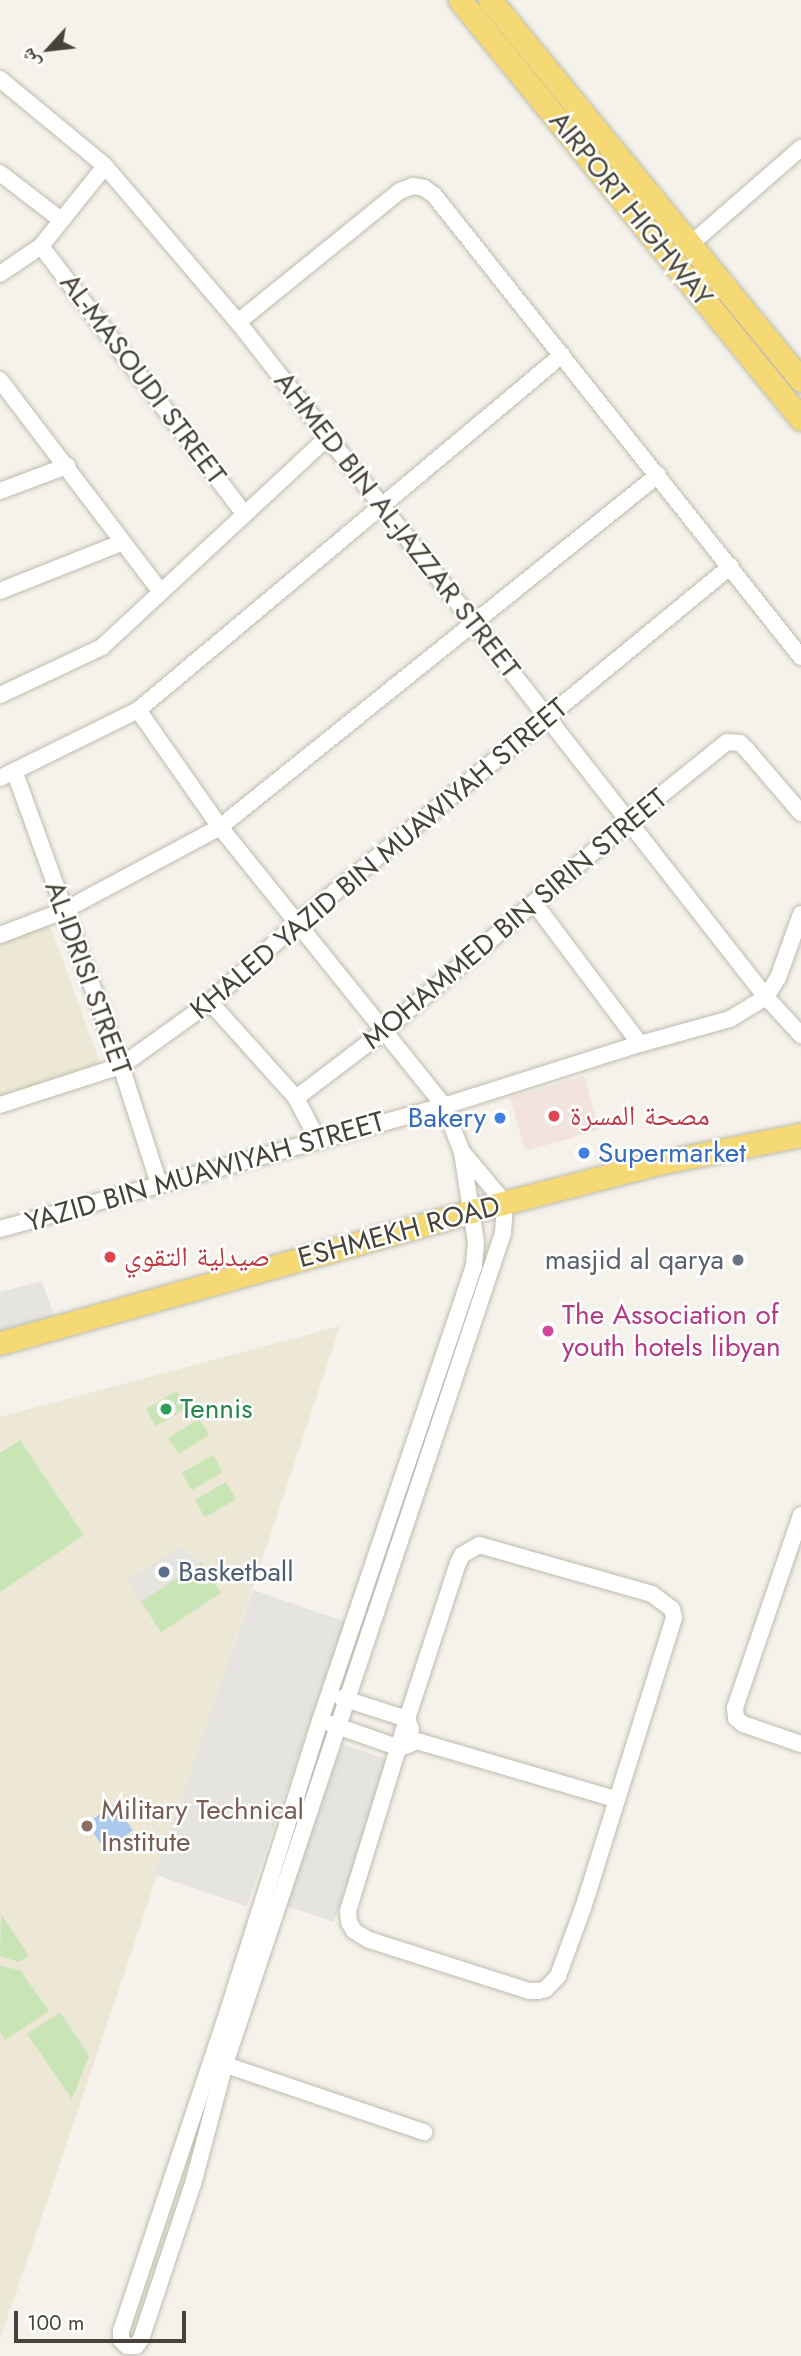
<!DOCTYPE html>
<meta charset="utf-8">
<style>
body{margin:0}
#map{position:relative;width:801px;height:2356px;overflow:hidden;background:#f4f2ea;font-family:Jost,"Noto Naskh Arabic",sans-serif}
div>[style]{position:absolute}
.education>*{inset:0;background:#ece8d5}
.medical>*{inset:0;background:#f3e3de;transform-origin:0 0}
.green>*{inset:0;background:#cae5b5;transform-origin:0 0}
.parking>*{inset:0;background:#e5e4e1;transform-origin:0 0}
.water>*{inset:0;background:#aac9ec;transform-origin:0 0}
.roads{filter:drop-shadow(0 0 2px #bfbbad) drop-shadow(0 0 2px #bfbbad)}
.minor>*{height:16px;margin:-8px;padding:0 8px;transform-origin:8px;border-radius:8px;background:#fff}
.highway>*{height:23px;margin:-11.5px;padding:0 11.5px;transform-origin:11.5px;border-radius:11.5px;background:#f4d974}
.dots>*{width:19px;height:19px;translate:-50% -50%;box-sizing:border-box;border:4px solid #fff;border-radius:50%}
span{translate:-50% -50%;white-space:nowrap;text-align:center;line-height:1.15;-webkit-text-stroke:5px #fff;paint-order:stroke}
.street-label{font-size:28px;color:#474338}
.health-label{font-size:28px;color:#be3a42}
.left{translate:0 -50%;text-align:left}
.shop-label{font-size:28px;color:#366cbe}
.right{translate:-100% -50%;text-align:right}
.worship-label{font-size:28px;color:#5b616d}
.hotel-label{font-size:28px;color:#b23c85}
.leisure-label{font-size:28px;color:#27864d}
.service-label{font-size:28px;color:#4e5e75}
.education-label{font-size:28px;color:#785e54}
.north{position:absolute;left:14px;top:14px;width:70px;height:70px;-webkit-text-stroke:5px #fff;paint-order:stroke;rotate:243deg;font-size:19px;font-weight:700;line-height:28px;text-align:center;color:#474338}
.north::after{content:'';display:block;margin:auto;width:24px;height:32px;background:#474338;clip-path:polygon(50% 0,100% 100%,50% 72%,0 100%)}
.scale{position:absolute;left:14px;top:2311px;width:172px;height:32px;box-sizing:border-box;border:4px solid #474338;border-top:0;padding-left:9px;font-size:21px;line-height:24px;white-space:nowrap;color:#474338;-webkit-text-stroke:5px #fff;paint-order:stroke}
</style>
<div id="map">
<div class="education">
<div style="clip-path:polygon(49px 922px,100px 1063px,0 1099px,0 941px)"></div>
<div style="clip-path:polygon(340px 1326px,124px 1974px,0 2340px,0 1417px)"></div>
</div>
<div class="medical">
<div style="left:584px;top:1076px;width:56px;height:77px;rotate:74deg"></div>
</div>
<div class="green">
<div style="left:177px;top:1391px;width:20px;height:36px;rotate:60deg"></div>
<div style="left:199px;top:1419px;width:19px;height:36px;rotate:58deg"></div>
<div style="clip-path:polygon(20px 1440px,84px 1535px,0 1592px,0 1453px)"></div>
<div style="left:213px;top:1455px;width:20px;height:36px;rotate:60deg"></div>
<div style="left:226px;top:1482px;width:20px;height:36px;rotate:60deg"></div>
<div style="left:201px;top:1562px;width:37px;height:72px;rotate:57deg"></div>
<div style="clip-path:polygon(1px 1914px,29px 1956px,19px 1962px,0 1956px)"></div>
<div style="clip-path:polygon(0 1966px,20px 1970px,49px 2011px,5px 2040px,0 2032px)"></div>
<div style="clip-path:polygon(60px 2012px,89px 2056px,72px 2099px,27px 2034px)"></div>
</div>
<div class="parking">
<div style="clip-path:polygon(42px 1281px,54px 1316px,0 1331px,0 1292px)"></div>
<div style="clip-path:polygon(179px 1547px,201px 1562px,141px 1602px,127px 1581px)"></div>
<div style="left:253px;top:1590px;width:97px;height:301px;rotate:19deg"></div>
<div style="left:342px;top:1744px;width:50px;height:171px;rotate:19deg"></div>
</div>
<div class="water">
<div style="left:115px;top:1804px;width:32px;height:34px;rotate:56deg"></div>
</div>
<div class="roads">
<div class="minor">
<div style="left:0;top:79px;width:136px;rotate:39.6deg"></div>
<div style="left:105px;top:166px;width:205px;rotate:49.6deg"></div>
<div style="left:238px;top:322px;width:857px;rotate:51.97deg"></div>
<div style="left:766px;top:997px;width:52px;rotate:47.4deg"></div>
<div style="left:0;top:173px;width:77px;rotate:37.6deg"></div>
<div style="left:692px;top:243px;width:145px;rotate:-41.1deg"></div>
<div style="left:41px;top:246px;width:335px;rotate:52.8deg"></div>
<div style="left:0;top:274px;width:50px;rotate:-34.3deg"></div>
<div style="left:41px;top:246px;width:102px;rotate:-51.3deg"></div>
<div style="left:238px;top:322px;width:208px;rotate:-39deg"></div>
<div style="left:400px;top:191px;width:14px;rotate:-21deg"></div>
<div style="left:413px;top:186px;width:11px;rotate:10deg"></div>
<div style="left:424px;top:188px;width:12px;rotate:35deg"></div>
<div style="left:434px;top:195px;width:590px;rotate:51.54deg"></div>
<div style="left:0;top:380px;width:265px;rotate:52.8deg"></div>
<div style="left:0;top:491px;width:72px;rotate:-20.5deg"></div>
<div style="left:0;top:591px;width:132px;rotate:-21.7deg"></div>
<div style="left:0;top:695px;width:113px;rotate:-25.2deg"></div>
<div style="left:102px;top:647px;width:306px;rotate:-42.9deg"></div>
<div style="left:138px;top:710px;width:143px;rotate:55deg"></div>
<div style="left:220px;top:827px;width:358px;rotate:51.2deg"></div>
<div style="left:444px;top:1106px;width:49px;rotate:68.6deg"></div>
<div style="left:462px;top:1152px;width:91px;rotate:81.2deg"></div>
<div style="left:476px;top:1242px;width:24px;rotate:95deg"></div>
<div style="left:474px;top:1266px;width:480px;rotate:108.7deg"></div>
<div style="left:320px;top:1721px;width:317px;rotate:107.6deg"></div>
<div style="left:224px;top:2023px;width:325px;rotate:108.5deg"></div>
<div style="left:121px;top:2331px;width:9px;rotate:90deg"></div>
<div style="left:121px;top:2340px;width:8px;rotate:45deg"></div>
<div style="left:127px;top:2346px;width:9px"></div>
<div style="left:136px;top:2346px;width:9px;rotate:-54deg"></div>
<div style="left:141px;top:2339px;width:163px;rotate:-71.5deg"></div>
<div style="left:193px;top:2184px;width:124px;rotate:-75.1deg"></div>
<div style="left:225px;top:2064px;width:876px;rotate:-71.5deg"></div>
<div style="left:503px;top:1233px;width:30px;rotate:-86deg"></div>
<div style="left:505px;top:1203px;width:67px;rotate:-130.1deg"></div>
<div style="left:15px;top:773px;width:312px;rotate:70.1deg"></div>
<div style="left:121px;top:1066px;width:124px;rotate:72.1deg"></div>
<div style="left:0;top:778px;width:154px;rotate:-26.2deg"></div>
<div style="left:138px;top:710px;width:553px;rotate:-39.94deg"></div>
<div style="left:535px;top:904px;width:175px;rotate:53.1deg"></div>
<div style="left:0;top:935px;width:67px;rotate:-20.9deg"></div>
<div style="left:63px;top:911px;width:178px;rotate:-28.1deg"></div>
<div style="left:220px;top:827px;width:562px;rotate:-38.79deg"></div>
<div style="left:210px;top:1002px;width:129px;rotate:48.1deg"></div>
<div style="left:296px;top:1098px;width:47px;rotate:62.4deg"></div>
<div style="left:296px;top:1098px;width:109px;rotate:-37.2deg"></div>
<div style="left:383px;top:1032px;width:326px;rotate:-40.6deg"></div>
<div style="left:630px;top:820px;width:124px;rotate:-38.8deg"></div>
<div style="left:727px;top:742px;width:13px;rotate:4deg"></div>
<div style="left:740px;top:743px;width:10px;rotate:45deg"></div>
<div style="left:747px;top:750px;width:83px;rotate:49.4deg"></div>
<div style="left:0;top:1105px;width:127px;rotate:-17.9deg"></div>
<div style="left:121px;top:1066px;width:110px;rotate:-35.7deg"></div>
<div style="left:210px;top:1002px;width:116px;rotate:-42.2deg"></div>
<div style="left:296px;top:924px;width:563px;rotate:-39.45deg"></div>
<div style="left:0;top:1229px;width:461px;rotate:-15.5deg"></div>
<div style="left:444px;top:1106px;width:206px;rotate:-17.6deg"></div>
<div style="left:640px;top:1044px;width:93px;rotate:-15.5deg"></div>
<div style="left:730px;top:1019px;width:42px;rotate:-31.4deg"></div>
<div style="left:766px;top:997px;width:22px;rotate:-58deg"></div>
<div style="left:778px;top:978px;width:68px;rotate:-70.2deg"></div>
<div style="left:801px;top:1515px;width:204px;rotate:108.9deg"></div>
<div style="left:735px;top:1708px;width:10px;rotate:84deg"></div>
<div style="left:736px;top:1718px;width:9px;rotate:41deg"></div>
<div style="left:743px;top:1724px;width:61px;rotate:19deg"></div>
<div style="left:479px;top:1545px;width:180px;rotate:15.8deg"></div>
<div style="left:652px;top:1594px;width:25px;rotate:37deg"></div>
<div style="left:672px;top:1609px;width:9px;rotate:77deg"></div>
<div style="left:674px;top:1618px;width:304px;rotate:107.4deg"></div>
<div style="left:583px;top:1908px;width:72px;rotate:110.2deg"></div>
<div style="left:558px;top:1976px;width:18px;rotate:133deg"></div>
<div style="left:546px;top:1989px;width:8px;rotate:166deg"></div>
<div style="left:538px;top:1991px;width:9px;rotate:180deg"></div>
<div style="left:529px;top:1991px;width:168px;rotate:-162.3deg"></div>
<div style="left:369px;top:1940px;width:17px;rotate:-149deg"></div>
<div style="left:354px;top:1931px;width:10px;rotate:-119deg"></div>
<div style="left:349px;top:1922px;width:11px;rotate:-95deg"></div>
<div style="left:348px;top:1911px;width:201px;rotate:-72.9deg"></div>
<div style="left:407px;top:1719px;width:164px;rotate:-71.9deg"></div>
<div style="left:458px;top:1563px;width:9px;rotate:-63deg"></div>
<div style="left:462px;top:1555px;width:20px;rotate:-30deg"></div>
<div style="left:342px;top:1698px;width:68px;rotate:17.9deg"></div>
<div style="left:407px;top:1719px;width:11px;rotate:68deg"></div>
<div style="left:331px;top:1724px;width:73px;rotate:19.2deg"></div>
<div style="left:400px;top:1748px;width:18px;rotate:-22deg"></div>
<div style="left:417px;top:1741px;width:206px;rotate:16.3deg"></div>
<div style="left:217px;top:2062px;width:219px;rotate:18.7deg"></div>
</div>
<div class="highway">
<div style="left:460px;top:0;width:540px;rotate:50.86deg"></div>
<div style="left:490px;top:0;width:491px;rotate:50.7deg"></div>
<div style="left:0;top:1343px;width:490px;rotate:-15.6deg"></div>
<div style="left:472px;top:1211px;width:197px;rotate:-14.4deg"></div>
<div style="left:663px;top:1162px;width:141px;rotate:-11.1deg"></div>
</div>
</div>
<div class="dots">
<div style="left:554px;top:1116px;background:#e0444e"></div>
<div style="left:500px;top:1118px;background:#3f7fe0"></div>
<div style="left:584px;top:1153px;background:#3f7fe0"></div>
<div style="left:110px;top:1257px;background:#e0444e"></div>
<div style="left:738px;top:1260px;background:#6b7280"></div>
<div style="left:548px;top:1331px;background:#d1479c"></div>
<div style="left:166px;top:1409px;background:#2e9e5b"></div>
<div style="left:164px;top:1572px;background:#5c6f8a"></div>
<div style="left:87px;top:1826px;background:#8d6e63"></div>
</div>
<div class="street-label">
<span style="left:631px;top:209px;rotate:51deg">AIRPORT HIGHWAY</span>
<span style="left:143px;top:379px;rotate:53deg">AL-MASOUDI STREET</span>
<span style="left:397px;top:525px;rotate:52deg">AHMED BIN AL-JAZZAR STREET</span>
<span style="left:379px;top:859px;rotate:-40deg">KHALED YAZID BIN MUAWIYAH STREET</span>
<span style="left:515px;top:919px;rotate:-40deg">MOHAMMED BIN SIRIN STREET</span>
<span style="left:88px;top:978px;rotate:70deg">AL-IDRISI STREET</span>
<span style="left:205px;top:1172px;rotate:-16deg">YAZID BIN MUAWIYAH STREET</span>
<span style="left:399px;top:1232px;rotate:-15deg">ESHMEKH ROAD</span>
</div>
<div class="health-label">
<span class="left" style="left:570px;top:1116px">مصحة المسرة</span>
<span class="left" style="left:124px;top:1257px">صيدلية التقوي</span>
</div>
<div class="shop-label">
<span class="right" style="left:486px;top:1118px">Bakery</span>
<span class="left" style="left:598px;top:1153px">Supermarket</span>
</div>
<div class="worship-label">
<span class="right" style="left:724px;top:1260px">masjid al qarya</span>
</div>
<div class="hotel-label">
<span class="left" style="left:562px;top:1331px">The Association of<br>youth hotels libyan</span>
</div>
<div class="leisure-label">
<span class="left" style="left:180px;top:1409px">Tennis</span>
</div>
<div class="service-label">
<span class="left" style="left:178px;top:1572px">Basketball</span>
</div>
<div class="education-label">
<span class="left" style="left:101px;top:1826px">Military Technical<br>Institute</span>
</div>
<div class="north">ش</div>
<div class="scale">100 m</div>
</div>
